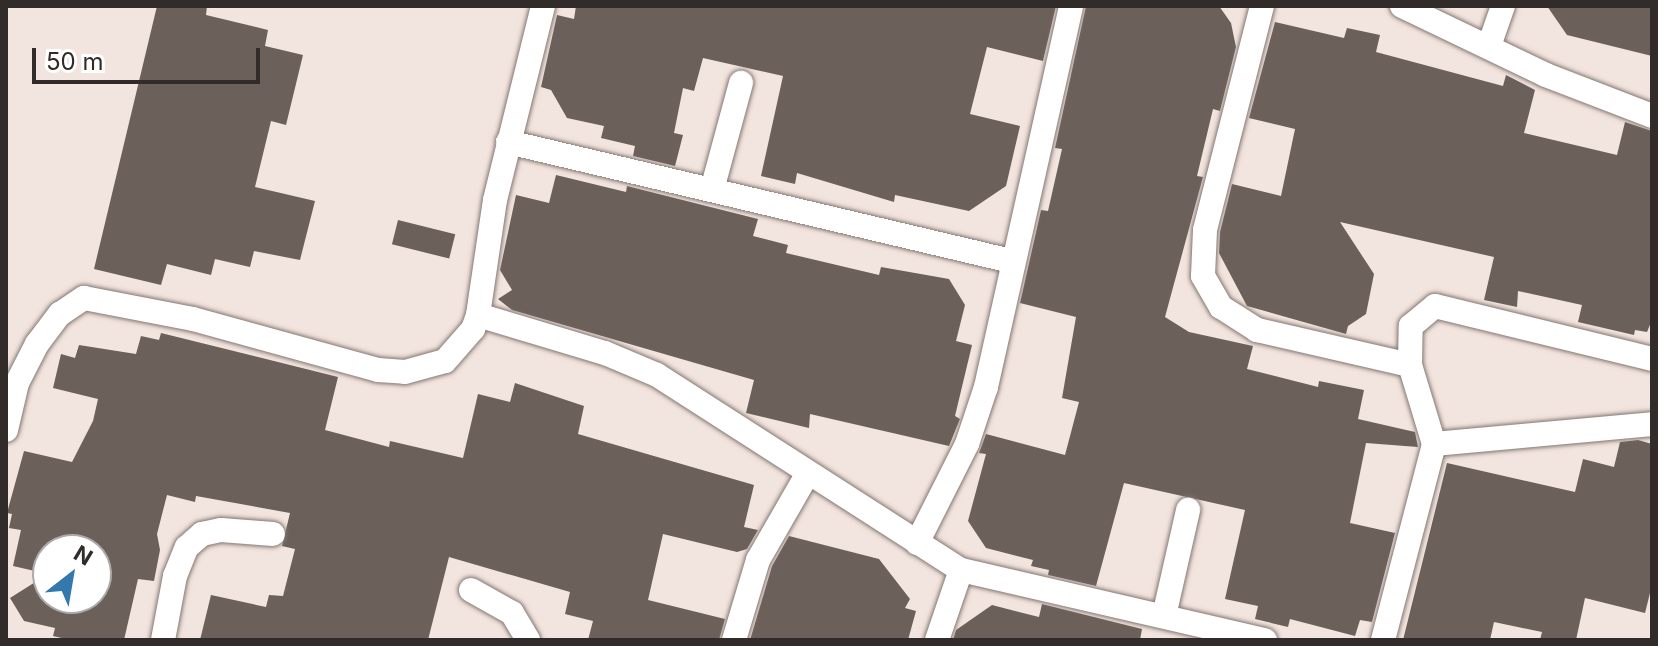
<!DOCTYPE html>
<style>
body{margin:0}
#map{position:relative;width:1658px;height:646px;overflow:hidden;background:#f2e4de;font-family:Inter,sans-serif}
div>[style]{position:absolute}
.building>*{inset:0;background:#6c605b;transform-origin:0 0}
.roads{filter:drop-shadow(0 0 2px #837771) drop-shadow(0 0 2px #837771)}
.minor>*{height:24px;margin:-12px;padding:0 12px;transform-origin:12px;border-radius:12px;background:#fff}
span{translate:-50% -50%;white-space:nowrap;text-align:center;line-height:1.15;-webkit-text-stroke:8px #fff;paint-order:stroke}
.frame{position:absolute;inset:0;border:8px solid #312b29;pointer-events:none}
.north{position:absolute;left:32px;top:534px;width:80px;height:80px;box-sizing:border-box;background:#fff;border:2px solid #adaaa9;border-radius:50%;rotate:31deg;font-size:22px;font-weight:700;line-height:32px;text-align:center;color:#312b29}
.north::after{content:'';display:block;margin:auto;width:28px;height:36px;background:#3379ae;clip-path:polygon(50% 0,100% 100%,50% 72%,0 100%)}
.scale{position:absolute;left:32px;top:48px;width:228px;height:36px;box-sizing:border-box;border:4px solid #312b29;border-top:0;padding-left:10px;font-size:24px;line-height:28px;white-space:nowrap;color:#312b29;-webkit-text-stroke:6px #fff;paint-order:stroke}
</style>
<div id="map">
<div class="building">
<div style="clip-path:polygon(157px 6px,207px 6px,206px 15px,268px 30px,265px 46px,303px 55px,286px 125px,271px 121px,255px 187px,315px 201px,300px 260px,254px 251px,250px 267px,215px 259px,211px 275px,167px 264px,161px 285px,94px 269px)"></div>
<div style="clip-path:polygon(576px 6px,1056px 6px,1043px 61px,987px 47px,970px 114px,1020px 126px,1006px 186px,969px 211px,895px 195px,894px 202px,797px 173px,795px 184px,761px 176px,783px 76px,703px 58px,694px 91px,683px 88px,674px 133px,683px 135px,675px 166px,633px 156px,635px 146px,601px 138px,604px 126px,567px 118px,551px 90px,541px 87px,557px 15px,574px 19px)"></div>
<div style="clip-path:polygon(1086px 6px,1219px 6px,1231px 23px,1236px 47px,1220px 111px,1213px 109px,1197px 176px,1203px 177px,1165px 317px,1189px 332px,1253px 346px,1247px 369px,1318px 387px,1319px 381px,1364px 390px,1358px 419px,1415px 432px,1418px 447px,1366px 443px,1350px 523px,1395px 533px,1372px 622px,1360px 620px,1355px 636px,1290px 619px,1288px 627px,1255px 619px,1258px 606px,1225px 599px,1245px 510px,1124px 483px,1096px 586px,1048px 575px,1049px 570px,1031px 566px,1033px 560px,986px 548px,968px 521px,986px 454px,979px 453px,986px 434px,1065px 455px,1079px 402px,1062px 398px,1076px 317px,1020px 303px,1041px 210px,1048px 211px,1062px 149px,1055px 148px)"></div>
<div style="clip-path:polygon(1547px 6px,1652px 6px,1652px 56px,1567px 35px)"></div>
<div style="clip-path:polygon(1275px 22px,1344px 38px,1347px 28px,1380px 35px,1376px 52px,1503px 86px,1506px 75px,1535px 90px,1524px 133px,1617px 155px,1625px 122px,1652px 131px,1652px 320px,1647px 332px,1635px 330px,1634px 335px,1578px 322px,1582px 305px,1518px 291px,1517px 307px,1484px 300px,1494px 257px,1340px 222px,1374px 274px,1366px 314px,1348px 326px,1346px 334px,1247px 306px,1219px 253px,1220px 232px,1232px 184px,1281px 196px,1295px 129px,1249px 118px)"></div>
<div style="clip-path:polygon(556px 175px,626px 192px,627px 186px,758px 219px,753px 236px,788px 245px,786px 253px,879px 275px,881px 267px,949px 279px,965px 305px,956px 341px,972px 345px,955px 416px,960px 419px,949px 446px,810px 414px,809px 428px,746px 413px,754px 380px,512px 310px,498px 299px,512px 290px,500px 270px,516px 195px,549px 203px)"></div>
<div style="left:398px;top:220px;width:59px;height:25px;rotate:14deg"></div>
<div style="clip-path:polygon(161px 333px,338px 377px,325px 430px,389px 447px,390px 441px,463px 458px,478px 394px,510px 402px,515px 383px,584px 406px,578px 434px,754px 485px,744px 527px,758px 530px,747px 549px,737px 552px,663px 534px,648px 600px,725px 619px,719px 640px,588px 640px,593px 621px,565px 614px,570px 592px,449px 557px,428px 640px,200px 640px,211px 595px,266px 607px,269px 595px,283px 596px,295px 549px,282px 546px,290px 513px,196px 496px,195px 502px,167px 495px,157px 534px,160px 550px,154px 581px,138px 579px,124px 640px,70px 640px,53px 636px,55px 628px,24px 621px,10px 598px,48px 574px,48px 598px,96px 598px,96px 550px,48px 550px,48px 574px,13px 566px,21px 530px,9px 528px,12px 514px,7px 513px,24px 451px,72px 462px,93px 421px,98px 399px,53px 388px,61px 354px,75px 358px,79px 345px,136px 354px,141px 336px,159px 340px)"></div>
<div style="clip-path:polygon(1638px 440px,1652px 444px,1652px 585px,1645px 613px,1585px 598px,1576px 640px,1540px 640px,1542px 632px,1494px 622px,1490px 640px,1403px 640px,1447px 463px,1575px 492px,1583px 459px,1614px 467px,1620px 442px)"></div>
<div style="clip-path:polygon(789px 536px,879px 559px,910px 599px,905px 608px,916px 611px,908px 640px,750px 640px,772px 566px)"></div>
<div style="clip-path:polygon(1042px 604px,1142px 629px,1140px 640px,953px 640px,956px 630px,992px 605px,1039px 617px)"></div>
</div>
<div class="roads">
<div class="minor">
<div style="left:1262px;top:6px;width:231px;rotate:104.3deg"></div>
<div style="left:1205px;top:230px;width:46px;rotate:92.5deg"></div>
<div style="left:1203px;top:276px;width:36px;rotate:60deg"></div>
<div style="left:1221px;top:307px;width:43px;rotate:32.6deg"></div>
<div style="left:1257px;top:330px;width:157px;rotate:12.9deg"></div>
<div style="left:1410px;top:365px;width:83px;rotate:73.1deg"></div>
<div style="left:1434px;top:444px;width:219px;rotate:-5.2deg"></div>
<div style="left:1402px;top:6px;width:160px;rotate:25.6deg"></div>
<div style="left:1546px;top:75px;width:114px;rotate:21.1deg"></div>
<div style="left:1489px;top:46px;width:42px;rotate:-70.7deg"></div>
<div style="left:508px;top:142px;width:517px;rotate:13.31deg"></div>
<div style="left:713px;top:186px;width:107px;rotate:-74.8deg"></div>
<div style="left:478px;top:315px;width:133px;rotate:16.7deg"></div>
<div style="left:605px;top:353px;width:56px;rotate:22.9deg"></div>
<div style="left:657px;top:375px;width:361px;rotate:32.7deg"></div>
<div style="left:961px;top:570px;width:312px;rotate:13deg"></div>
<div style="left:1410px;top:365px;width:39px;rotate:-89deg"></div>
<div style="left:1411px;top:326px;width:31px;rotate:-40deg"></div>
<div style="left:1435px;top:306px;width:223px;rotate:13.7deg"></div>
<div style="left:6px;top:430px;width:48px;rotate:-76.8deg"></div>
<div style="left:17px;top:383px;width:44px;rotate:-62.9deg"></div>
<div style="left:37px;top:344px;width:38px;rotate:-53deg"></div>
<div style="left:60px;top:314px;width:29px;rotate:-34deg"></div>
<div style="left:84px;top:298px;width:111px;rotate:10.9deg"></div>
<div style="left:193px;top:319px;width:192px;rotate:15.4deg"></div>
<div style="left:378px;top:370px;width:27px;rotate:4deg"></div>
<div style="left:405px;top:372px;width:41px;rotate:-15.4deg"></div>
<div style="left:445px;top:361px;width:43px;rotate:-48.8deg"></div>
<div style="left:473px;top:329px;width:15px;rotate:-70deg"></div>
<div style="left:478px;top:315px;width:116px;rotate:-81.6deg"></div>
<div style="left:495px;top:200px;width:200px;rotate:-76.1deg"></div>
<div style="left:917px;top:543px;width:111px;rotate:-63.2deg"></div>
<div style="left:967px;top:444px;width:60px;rotate:-71.6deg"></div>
<div style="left:986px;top:387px;width:390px;rotate:-77.4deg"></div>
<div style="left:471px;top:590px;width:47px;rotate:29.3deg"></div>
<div style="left:512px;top:613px;width:31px;rotate:59deg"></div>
<div style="left:1164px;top:616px;width:109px;rotate:-77.2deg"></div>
<div style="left:163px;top:640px;width:65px;rotate:-79.4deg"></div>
<div style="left:175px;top:576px;width:31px;rotate:-68deg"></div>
<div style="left:187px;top:547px;width:20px;rotate:-41deg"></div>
<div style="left:202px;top:534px;width:19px;rotate:-12deg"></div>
<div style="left:221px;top:530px;width:52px;rotate:4.4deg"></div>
<div style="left:734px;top:640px;width:84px;rotate:-73.3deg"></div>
<div style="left:758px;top:560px;width:100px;rotate:-60.1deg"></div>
<div style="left:937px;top:640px;width:74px;rotate:-71.1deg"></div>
<div style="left:1383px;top:640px;width:203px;rotate:-75.4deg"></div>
</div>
</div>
<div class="frame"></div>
<div class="north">N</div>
<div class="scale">50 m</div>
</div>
